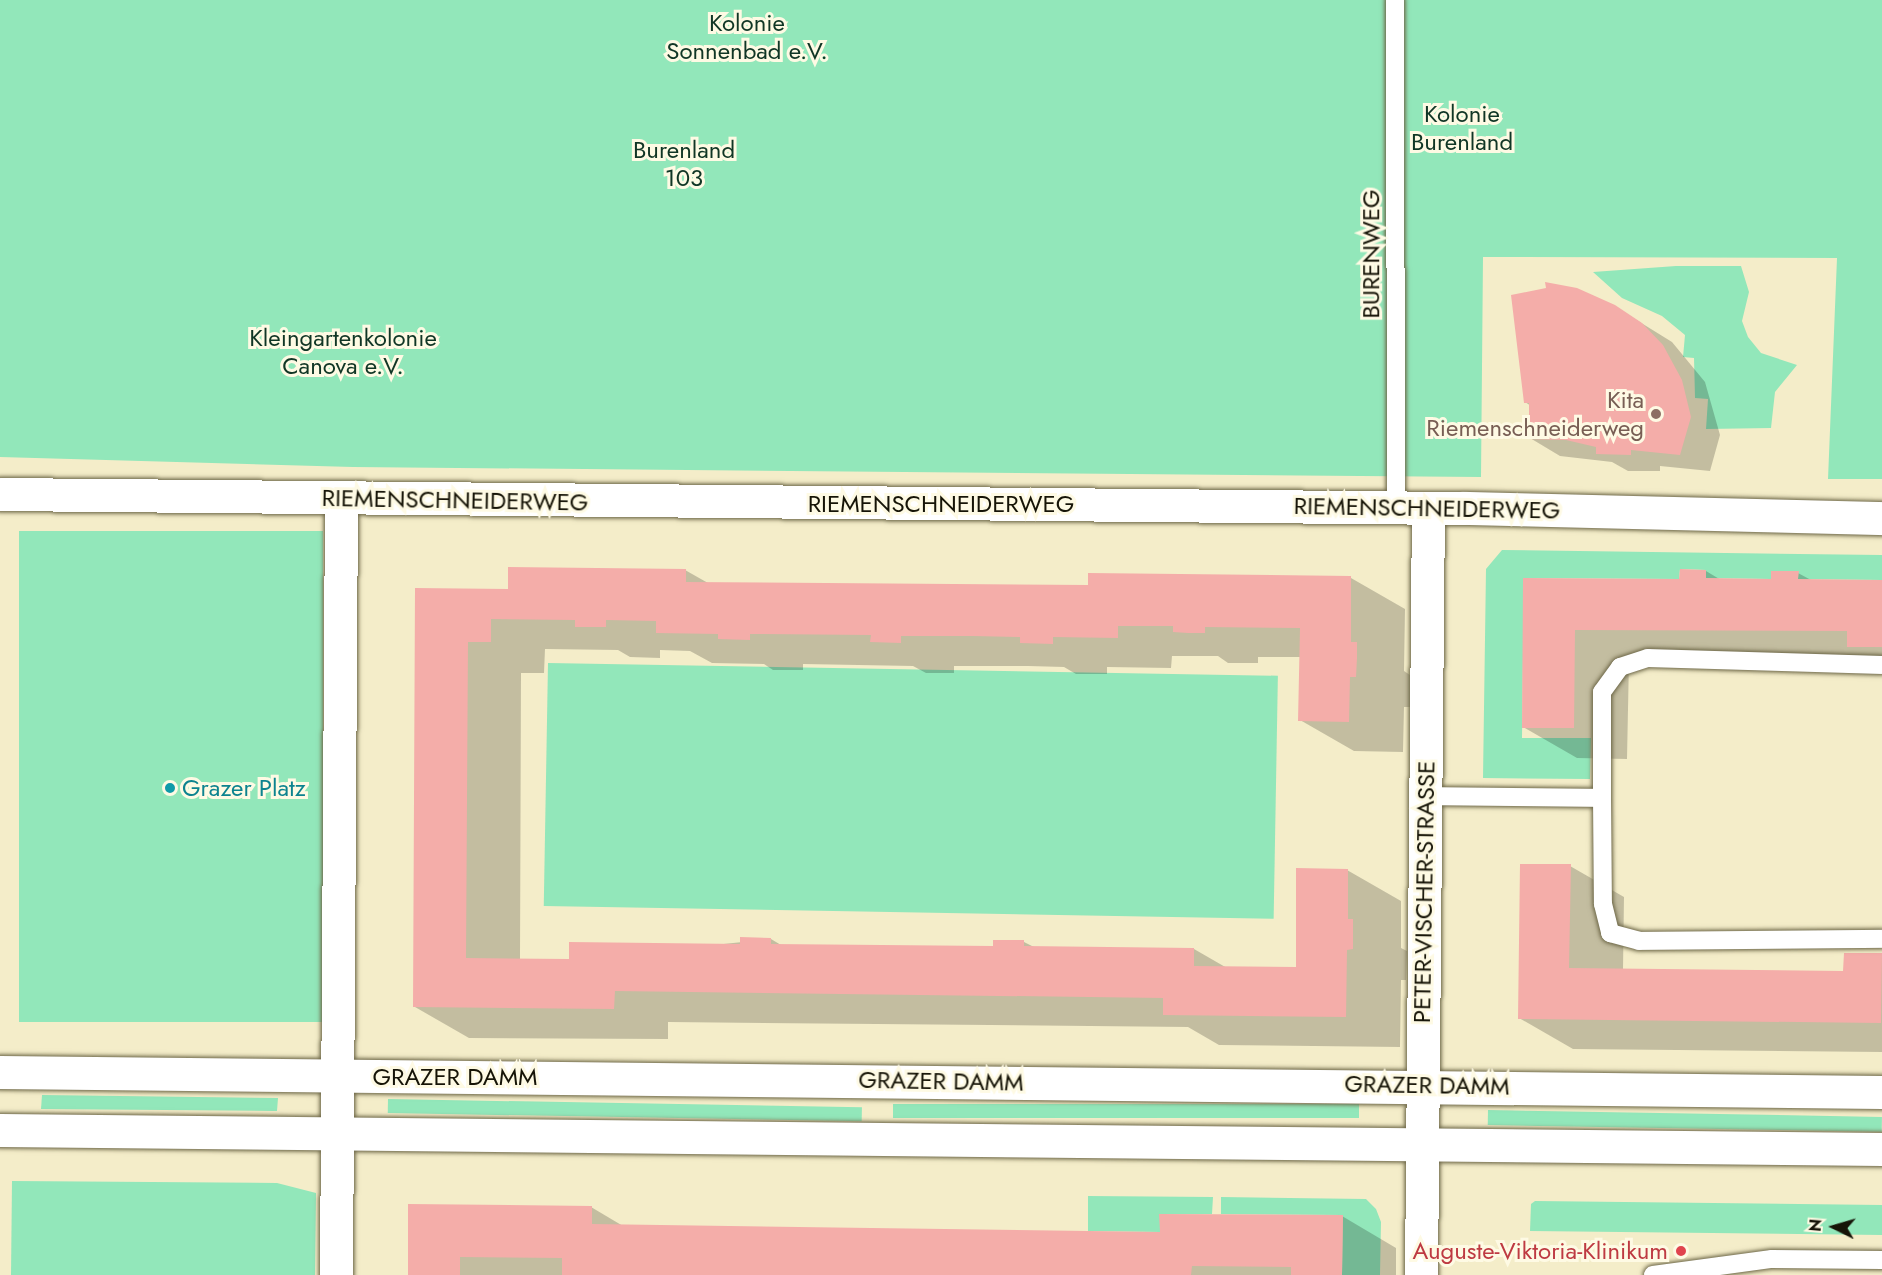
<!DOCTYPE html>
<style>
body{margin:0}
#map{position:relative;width:1882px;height:1275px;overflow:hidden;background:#f4edc9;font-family:Jost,sans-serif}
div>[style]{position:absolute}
.green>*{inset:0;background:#92e7ba;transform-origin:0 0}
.shadow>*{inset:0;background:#0003}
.building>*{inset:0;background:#f4ada9}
.roads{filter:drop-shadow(0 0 2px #6d6747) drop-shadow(0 0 2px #6d6747)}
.service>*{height:18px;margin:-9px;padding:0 9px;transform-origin:9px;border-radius:9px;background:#fff}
.minor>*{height:33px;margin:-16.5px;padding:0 16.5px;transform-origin:16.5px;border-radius:16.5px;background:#fff}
.secondary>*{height:33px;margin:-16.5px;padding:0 16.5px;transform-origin:16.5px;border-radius:16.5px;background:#fff}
.dots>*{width:16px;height:16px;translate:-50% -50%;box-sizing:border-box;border:3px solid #fefae4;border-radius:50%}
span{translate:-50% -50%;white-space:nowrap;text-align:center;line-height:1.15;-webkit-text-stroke:6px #fefae4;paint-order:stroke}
.park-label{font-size:24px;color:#103625}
.street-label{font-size:24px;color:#161407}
.education-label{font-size:24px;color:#785e54}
.right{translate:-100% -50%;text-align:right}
.culture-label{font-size:24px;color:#0d838f}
.left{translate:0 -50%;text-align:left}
.health-label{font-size:24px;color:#be3a42}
.north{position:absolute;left:1804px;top:1197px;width:60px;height:60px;-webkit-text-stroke:4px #fefae4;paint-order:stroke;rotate:275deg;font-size:16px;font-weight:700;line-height:24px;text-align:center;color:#161407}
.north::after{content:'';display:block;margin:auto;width:21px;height:27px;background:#161407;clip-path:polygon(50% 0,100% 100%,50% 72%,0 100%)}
</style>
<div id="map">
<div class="green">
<div style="clip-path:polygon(0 0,1882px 0,1882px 479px,1828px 479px,1837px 258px,1483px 257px,1481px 477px,353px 467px,0 457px)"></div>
<div style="clip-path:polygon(1676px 266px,1741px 266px,1749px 292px,1742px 321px,1748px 337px,1761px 353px,1797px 365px,1775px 392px,1771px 428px,1706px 429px,1708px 399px,1695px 398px,1694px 358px,1683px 357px,1685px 335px,1662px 316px,1622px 298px,1593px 272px)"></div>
<div style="left:19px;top:531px;width:304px;height:491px"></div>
<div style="clip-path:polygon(1502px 550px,1882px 555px,1882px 580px,1798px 579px,1798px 571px,1772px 571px,1771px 579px,1706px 578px,1706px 570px,1680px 569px,1679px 579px,1524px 578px,1522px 738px,1591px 738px,1590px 779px,1483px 778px,1486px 569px)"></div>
<div style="left:548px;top:663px;width:730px;height:243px;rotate:1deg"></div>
<div style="clip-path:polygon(42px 1095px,278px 1098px,277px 1111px,273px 1111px,41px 1109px)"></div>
<div style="left:388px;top:1099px;width:474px;height:14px;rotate:1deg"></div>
<div style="left:893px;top:1104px;width:466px;height:14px"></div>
<div style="left:1488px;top:1110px;width:394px;height:15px;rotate:1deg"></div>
<div style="clip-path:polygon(12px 1181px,277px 1183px,316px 1193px,315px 1275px,11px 1275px)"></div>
<div style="clip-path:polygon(1088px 1196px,1213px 1197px,1212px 1214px,1160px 1214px,1160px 1232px,1088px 1231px)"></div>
<div style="clip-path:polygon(1221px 1197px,1366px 1199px,1376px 1209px,1381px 1222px,1380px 1275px,1342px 1275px,1343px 1215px,1221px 1214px)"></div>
<div style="clip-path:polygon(1535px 1201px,1882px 1205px,1882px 1235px,1530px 1231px,1531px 1204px)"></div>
</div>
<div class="shadow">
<div style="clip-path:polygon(1630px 316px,1672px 342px,1705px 382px,1720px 435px,1710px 471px,1660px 466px,1660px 471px,1628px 471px,1612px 462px,1560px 456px,1530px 438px,1531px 406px,1525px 402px)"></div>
<div style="clip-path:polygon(685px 570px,708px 583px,1090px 587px,1090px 575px,1351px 578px,1405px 609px,1404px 671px,1410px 675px,1410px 707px,1404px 707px,1403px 752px,1354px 751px,1300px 720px,1301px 657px,1258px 657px,1258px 663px,1228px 663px,1218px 656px,1172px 656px,1171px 668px,1107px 667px,1107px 674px,1076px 674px,1064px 667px,1028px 666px,954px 666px,954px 673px,926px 673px,913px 666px,803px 664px,803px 670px,773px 670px,764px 664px,712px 663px,690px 651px,660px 650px,660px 658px,630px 657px,618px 650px,545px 649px,544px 673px,521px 673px,520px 960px,571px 960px,771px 939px,781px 945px,995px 948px,1024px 942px,1034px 947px,1194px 949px,1227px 968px,1297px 969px,1347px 870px,1401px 901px,1401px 948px,1407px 951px,1406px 980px,1401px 980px,1400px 1047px,1219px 1045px,1188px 1027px,668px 1022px,668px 1039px,469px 1038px,415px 1007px,417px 590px,510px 590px)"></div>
<div style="clip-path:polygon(1681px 571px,1706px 571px,1721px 580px,1772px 580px,1798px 573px,1811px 580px,1882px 581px,1882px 665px,1629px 660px,1627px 759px,1577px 758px,1523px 727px,1525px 580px,1681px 580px)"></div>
<div style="clip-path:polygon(1570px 866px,1624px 897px,1623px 970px,1845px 973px,1845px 954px,1882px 955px,1882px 1052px,1573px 1049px,1519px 1018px)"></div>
<div style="clip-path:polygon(591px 1207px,623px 1226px,1161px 1233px,1342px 1216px,1396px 1248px,1396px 1275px,409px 1275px)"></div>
</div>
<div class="building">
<div style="clip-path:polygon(1545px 282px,1577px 288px,1615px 305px,1642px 323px,1663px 345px,1682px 380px,1691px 417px,1680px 455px,1631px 450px,1631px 455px,1596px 454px,1596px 447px,1566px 440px,1529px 439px,1529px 403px,1524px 403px,1511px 295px,1546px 288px)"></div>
<div style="clip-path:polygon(508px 567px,686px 569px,686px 582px,1088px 585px,1088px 573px,1351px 576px,1351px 642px,1357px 642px,1357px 658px,1356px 677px,1350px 677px,1349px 722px,1298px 721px,1300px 628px,1205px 627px,1205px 633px,1188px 633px,1173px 632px,1173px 626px,1118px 626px,1118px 638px,1053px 637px,1053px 644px,1020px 643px,1020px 637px,973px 636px,901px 636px,901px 643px,870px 642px,871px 635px,750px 634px,750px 640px,718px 639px,718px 634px,656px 633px,656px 621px,606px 620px,606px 627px,575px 627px,575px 620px,491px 619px,491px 642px,468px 642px,466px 958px,569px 959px,569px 942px,740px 944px,740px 937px,771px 938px,771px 944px,993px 946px,993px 940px,1024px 940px,1024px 946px,1194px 948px,1194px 966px,1296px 967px,1296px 868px,1348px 869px,1348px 919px,1353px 919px,1353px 949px,1347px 950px,1346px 1017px,1163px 1015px,1163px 998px,615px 991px,614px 1009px,413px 1007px,415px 588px,508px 589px)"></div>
<div style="clip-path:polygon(1680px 569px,1706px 570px,1706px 578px,1771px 579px,1771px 571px,1799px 571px,1798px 579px,1882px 580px,1882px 647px,1847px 647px,1847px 631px,1575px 630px,1574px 728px,1522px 728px,1523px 578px,1679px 579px)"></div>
<div style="clip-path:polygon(1520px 864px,1571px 864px,1569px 968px,1843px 971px,1844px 953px,1882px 953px,1881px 1023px,1518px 1019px)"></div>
<div style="clip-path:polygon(408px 1204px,592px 1206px,592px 1224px,1160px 1232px,1159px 1214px,1343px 1215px,1342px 1275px,1291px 1275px,1291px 1267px,1192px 1266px,1191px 1275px,562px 1275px,562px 1258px,460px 1257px,460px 1275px,408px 1275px)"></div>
</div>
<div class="roads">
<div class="service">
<div style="left:1395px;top:0;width:508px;rotate:89.89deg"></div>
<div style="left:1425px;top:796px;width:177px;rotate:0.6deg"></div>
<div style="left:1602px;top:798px;width:106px;rotate:-90deg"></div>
<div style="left:1602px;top:692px;width:31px;rotate:-54deg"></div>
<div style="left:1620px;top:667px;width:29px;rotate:-18deg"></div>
<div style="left:1648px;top:658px;width:234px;rotate:1.7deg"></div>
<div style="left:1602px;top:798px;width:106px;rotate:89.5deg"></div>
<div style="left:1603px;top:904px;width:30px;rotate:76deg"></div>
<div style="left:1610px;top:933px;width:30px;rotate:15deg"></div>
<div style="left:1639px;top:941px;width:243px;rotate:-0.5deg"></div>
<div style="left:1653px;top:1275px;width:120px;rotate:-7.7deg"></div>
<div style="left:1772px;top:1259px;width:110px;rotate:0.5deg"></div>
</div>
<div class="minor">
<div style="left:0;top:494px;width:1465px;rotate:0.55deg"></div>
<div style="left:1465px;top:508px;width:417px;rotate:1.4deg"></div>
<div style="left:336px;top:1275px;width:776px;rotate:-89.63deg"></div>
<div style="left:1421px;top:1275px;width:767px;rotate:-89.48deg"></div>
</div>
<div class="secondary">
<div style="left:0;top:1072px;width:1882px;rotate:0.61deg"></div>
<div style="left:0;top:1130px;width:1882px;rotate:0.58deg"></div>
</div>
</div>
<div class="dots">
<div style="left:1656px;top:414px;background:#8d6e63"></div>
<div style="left:170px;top:788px;background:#0f9aa8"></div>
<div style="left:1681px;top:1251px;background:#e0444e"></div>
</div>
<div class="park-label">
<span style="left:747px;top:37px">Kolonie<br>Sonnenbad e.V.</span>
<span style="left:1462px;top:128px">Kolonie<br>Burenland</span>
<span style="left:684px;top:164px">Burenland<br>103</span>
<span style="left:343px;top:352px">Kleingartenkolonie<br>Canova e.V.</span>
</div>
<div class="street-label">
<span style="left:1371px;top:254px;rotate:-90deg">BURENWEG</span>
<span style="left:455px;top:500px;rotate:1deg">RIEMENSCHNEIDERWEG</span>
<span style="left:941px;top:504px">RIEMENSCHNEIDERWEG</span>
<span style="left:1427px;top:508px;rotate:1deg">RIEMENSCHNEIDERWEG</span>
<span style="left:1424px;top:892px;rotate:-89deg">PETER-VISCHER-STRASSE</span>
<span style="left:455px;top:1077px">GRAZER DAMM</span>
<span style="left:941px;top:1081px;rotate:1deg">GRAZER DAMM</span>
<span style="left:1427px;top:1085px;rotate:1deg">GRAZER DAMM</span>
</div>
<div class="education-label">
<span class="right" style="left:1644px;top:414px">Kita<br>Riemenschneiderweg</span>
</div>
<div class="culture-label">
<span class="left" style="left:182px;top:788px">Grazer Platz</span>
</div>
<div class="health-label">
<span class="right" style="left:1668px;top:1251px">Auguste-Viktoria-Klinikum</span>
</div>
<div class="north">N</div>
</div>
